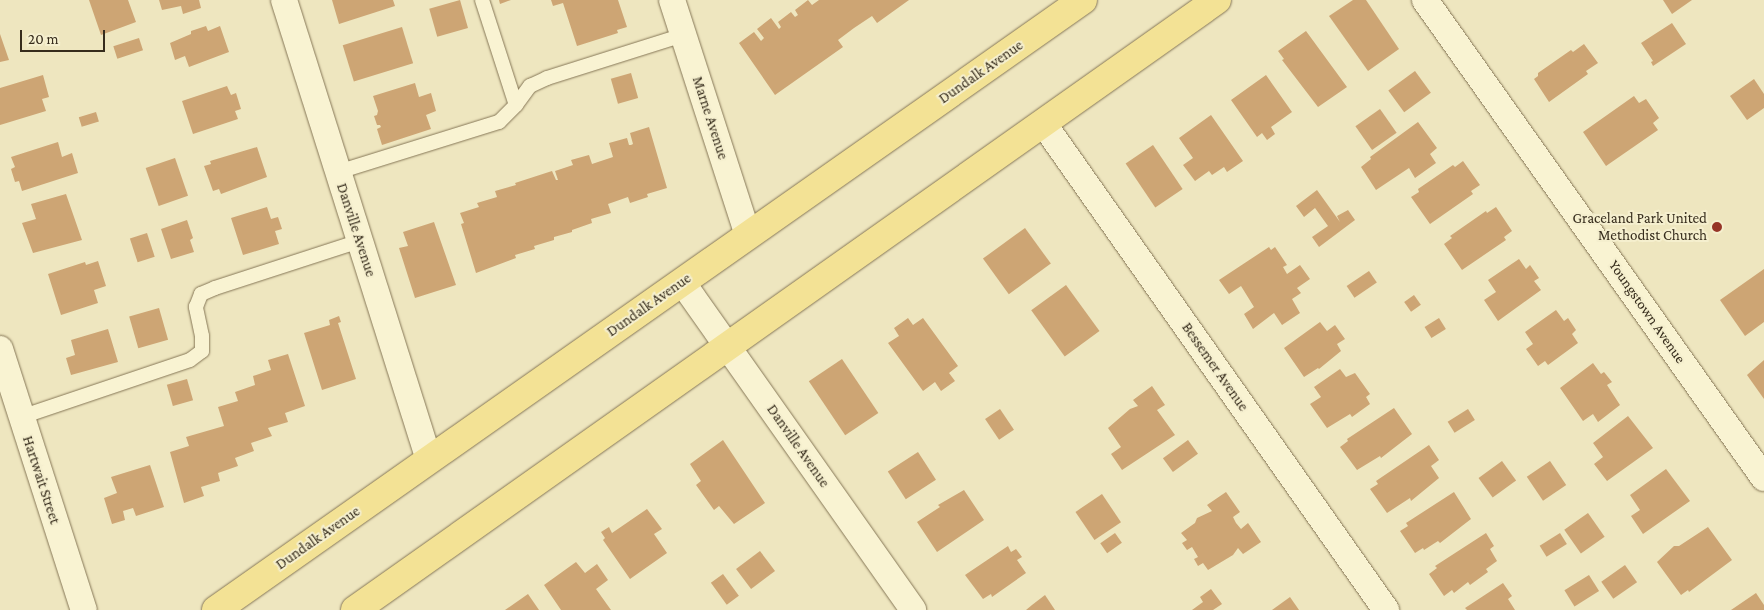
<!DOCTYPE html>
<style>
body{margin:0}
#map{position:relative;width:1764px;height:610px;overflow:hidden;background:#eee6bf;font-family:"Crimson Pro",serif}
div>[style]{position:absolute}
.building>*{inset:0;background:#cda574;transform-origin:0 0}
.roads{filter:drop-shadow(0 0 1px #867757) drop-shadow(0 0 1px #867757)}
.service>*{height:14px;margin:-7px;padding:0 7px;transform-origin:7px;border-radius:7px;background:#f9f3d2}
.minor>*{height:26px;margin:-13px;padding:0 13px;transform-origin:13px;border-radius:13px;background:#f9f3d2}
.primary>*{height:28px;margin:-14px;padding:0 14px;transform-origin:14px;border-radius:14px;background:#f3e295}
.dots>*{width:14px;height:14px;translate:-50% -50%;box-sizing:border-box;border:2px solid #f5efce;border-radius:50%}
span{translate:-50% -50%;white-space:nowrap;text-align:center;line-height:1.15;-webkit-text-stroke:4px #f5efce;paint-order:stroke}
.street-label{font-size:15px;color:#362c1c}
.poi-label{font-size:15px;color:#362c1c}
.right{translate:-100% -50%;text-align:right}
.scale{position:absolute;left:20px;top:30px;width:85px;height:22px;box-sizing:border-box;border:2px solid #362c1c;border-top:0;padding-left:6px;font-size:15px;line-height:18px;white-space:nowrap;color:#362c1c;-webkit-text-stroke:4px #f5efce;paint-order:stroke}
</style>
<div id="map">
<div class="building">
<div style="clip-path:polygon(89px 0,128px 0,136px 22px,101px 35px)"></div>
<div style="clip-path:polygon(159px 0,199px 0,201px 8px,183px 14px,181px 6px,162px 10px)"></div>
<div style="clip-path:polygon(332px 0,393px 0,395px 6px,339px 24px)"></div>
<div style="left:460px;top:0;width:29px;height:32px;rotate:74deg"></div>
<div style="clip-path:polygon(499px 0,511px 0,500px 4px)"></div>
<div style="clip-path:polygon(551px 0,618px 0,627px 27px,617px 30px,618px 33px,577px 46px,563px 3px,553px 6px)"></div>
<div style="clip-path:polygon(808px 0,812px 5px,819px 0,909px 0,877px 23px,872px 16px,854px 28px,838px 40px,843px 47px,775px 95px,739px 43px,754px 32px,761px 41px,764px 38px,757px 29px,771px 18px,779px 29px,781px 27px,778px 22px,791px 12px,795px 17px,798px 15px,795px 10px)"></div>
<div style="clip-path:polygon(1353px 0,1366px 0,1399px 49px,1368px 71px,1329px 16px)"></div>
<div style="clip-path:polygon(1663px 0,1692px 0,1672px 14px)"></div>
<div style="clip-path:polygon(1672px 23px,1686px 44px,1653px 66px,1651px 62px,1653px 61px,1641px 43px)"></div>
<div style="clip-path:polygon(206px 26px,208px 31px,220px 26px,229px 52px,189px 67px,185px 56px,175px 60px,170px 43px,191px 34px,191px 31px)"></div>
<div style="left:402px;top:27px;width:38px;height:62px;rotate:73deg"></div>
<div style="clip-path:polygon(1306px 31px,1347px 87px,1318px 107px,1282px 60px,1284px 59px,1278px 51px)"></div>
<div style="clip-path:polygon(0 34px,9px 60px,0 62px)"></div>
<div style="left:139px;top:38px;width:13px;height:27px;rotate:72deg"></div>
<div style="clip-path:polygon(1584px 44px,1598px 63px,1586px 71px,1588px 74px,1549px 102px,1534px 79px,1538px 76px,1538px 73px,1571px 50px,1573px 52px)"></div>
<div style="left:1415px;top:71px;width:27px;height:33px;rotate:54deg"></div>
<div style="left:631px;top:73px;width:26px;height:21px;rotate:74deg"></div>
<div style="clip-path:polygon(43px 75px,49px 97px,42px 99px,46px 111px,0 125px,0 88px)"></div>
<div style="clip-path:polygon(1266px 75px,1292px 112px,1271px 127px,1275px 134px,1267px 140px,1262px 133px,1257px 137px,1231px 100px)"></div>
<div style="clip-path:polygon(1754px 79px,1764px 94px,1764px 108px,1747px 120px,1730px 96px)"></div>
<div style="clip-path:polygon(415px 83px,419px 97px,431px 93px,436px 111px,426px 115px,431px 129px,382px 145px,377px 129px,381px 127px,380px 125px,377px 125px,374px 116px,377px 115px,378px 111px,373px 96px)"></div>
<div style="clip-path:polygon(227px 86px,231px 95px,236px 93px,241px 109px,235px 111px,238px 119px,193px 134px,182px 101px)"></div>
<div style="clip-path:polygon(1634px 96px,1639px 103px,1646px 99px,1659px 118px,1653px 123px,1658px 130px,1606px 166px,1583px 132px)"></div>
<div style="left:1380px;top:109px;width:29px;height:30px;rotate:55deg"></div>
<div style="left:96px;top:112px;width:10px;height:18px;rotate:73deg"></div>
<div style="clip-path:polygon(1211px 115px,1243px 161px,1227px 172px,1224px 167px,1212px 175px,1209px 171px,1195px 181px,1183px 165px,1193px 158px,1179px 138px)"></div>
<div style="clip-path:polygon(1418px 122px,1437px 148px,1430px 154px,1436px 163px,1415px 178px,1409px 168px,1376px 190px,1361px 167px,1371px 159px,1370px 157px)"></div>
<div style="clip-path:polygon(649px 127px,667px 188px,647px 194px,648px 197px,630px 203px,628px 197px,608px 204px,611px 213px,591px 219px,592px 223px,572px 230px,572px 232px,554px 237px,554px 240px,534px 246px,535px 249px,515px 255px,516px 258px,476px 273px,461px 224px,464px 223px,460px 213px,479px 207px,477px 203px,497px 197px,495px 191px,516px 185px,515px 183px,552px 171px,556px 180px,558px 180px,555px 171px,573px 165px,571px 160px,589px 155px,592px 164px,613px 157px,609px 143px,627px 138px,629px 145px,631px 145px,633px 144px,630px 133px)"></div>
<div style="clip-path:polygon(58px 142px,62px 157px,72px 153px,78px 173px,22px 191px,19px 181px,15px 182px,11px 169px,15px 167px,11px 157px)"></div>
<div style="left:1153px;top:145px;width:53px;height:33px;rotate:56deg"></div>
<div style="clip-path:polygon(257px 147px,267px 177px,221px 194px,219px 189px,213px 191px,204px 166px,211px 164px,210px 161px)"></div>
<div style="left:175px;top:158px;width:40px;height:31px;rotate:71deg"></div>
<div style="clip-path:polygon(1463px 161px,1480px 185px,1471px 191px,1473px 194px,1430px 224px,1411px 197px,1419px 192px,1418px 189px,1453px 165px,1455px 167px)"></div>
<div style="clip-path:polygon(1317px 190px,1340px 222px,1337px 216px,1348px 210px,1355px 220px,1319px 247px,1312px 237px,1328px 226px,1315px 208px,1304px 217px,1296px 206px)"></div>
<div style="clip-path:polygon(66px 194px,82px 240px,33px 253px,22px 223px,36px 219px,31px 204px)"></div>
<div style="clip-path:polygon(267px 207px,271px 219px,278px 217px,282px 229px,275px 231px,279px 244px,243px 255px,231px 218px)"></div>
<div style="clip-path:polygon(1496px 207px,1512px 231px,1504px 237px,1506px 240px,1462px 270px,1444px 244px,1452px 238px,1450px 236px,1486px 211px,1487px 213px)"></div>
<div style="clip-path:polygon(187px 220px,193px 238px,190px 240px,194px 252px,171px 259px,161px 229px)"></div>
<div style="clip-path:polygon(434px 222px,456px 285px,415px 298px,399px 248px,408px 246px,403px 232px)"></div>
<div style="left:1025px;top:228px;width:44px;height:52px;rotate:54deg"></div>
<div style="left:147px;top:233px;width:25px;height:18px;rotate:72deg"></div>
<div style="clip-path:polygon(1269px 247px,1271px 250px,1275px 247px,1287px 265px,1283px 267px,1287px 274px,1300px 265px,1310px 279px,1297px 288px,1301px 293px,1292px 299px,1300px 313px,1282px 325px,1274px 313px,1253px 329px,1244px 314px,1254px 307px,1241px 286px,1229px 294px,1219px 280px)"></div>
<div style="clip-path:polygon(1519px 259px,1526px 269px,1530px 265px,1539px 278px,1534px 281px,1541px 290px,1498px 321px,1484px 300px,1496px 292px,1488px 280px)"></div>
<div style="clip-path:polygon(98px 261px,106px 286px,94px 290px,98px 303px,61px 315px,48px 274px,85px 262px,86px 265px)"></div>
<div style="clip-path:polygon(1764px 269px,1764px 322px,1745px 336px,1720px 300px)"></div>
<div style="left:1369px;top:271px;width:14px;height:27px;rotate:56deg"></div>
<div style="left:1066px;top:285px;width:57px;height:43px;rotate:54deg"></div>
<div style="left:1414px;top:295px;width:12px;height:12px;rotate:55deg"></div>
<div style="left:159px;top:308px;width:33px;height:31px;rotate:74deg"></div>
<div style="clip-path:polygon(1556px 310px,1564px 321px,1568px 318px,1576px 330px,1572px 334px,1578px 343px,1548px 365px,1545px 361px,1538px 366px,1526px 349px,1533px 344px,1525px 332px)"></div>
<div style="clip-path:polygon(339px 316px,341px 322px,338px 323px,356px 379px,322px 390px,304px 333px,330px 325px,329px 320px)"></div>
<div style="clip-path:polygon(908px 318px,913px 325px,923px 318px,958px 366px,949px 373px,955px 381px,941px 391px,935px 382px,923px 391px,888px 343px,899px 336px,894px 328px)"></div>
<div style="left:1439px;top:318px;width:13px;height:17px;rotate:58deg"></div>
<div style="clip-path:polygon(1320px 322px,1327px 331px,1335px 325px,1345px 339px,1337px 344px,1341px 351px,1319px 369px,1318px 368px,1304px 377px,1284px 348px)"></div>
<div style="clip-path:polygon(108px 329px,118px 362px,71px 375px,66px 358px,75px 355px,71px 340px)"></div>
<div style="clip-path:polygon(288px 354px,305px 406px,285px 413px,288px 422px,268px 428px,272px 436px,251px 443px,254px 451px,235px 458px,238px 466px,218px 473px,220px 481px,201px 487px,204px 496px,184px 503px,170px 452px,189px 446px,186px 437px,224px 426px,218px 407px,238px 401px,235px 392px,255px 385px,253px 376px,271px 370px,268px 360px)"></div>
<div style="left:842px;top:359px;width:65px;height:40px;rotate:56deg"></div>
<div style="clip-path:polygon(1764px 360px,1764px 399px,1747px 375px)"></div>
<div style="clip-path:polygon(1593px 363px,1601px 374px,1604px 372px,1612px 382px,1607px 385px,1620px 405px,1598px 422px,1593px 414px,1583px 421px,1560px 388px)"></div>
<div style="clip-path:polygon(1340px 369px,1346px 377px,1355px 373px,1370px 394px,1366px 397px,1370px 404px,1352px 417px,1350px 414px,1327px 428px,1310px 404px,1321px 397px,1314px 387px)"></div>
<div style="left:187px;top:379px;width:22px;height:21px;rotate:74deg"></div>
<div style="clip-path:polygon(1152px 386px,1165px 405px,1157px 410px,1175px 435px,1122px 470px,1111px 454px,1121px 447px,1108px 428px,1130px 409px,1138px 406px,1133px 400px)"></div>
<div style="clip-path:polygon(1394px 408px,1412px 434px,1381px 458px,1380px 456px,1357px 470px,1340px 447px,1348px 441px,1347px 439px)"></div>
<div style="left:1000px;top:409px;width:25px;height:18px;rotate:56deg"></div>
<div style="left:1468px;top:409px;width:13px;height:24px;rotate:58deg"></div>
<div style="clip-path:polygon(1628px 416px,1653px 448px,1607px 481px,1594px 464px,1603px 457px,1593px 443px)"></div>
<div style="clip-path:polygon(723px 440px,765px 503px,734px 524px,719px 506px,714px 510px,696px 485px,701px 481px,690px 464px)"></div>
<div style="left:1188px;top:440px;width:17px;height:31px;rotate:54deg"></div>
<div style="clip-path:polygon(1429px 445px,1439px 460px,1431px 466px,1439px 478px,1411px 501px,1410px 498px,1387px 513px,1370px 489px,1378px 484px,1376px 481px)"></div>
<div style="left:918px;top:452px;width:33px;height:36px;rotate:57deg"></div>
<div style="left:1502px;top:461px;width:24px;height:29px;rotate:54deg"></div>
<div style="left:1550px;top:461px;width:29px;height:28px;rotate:56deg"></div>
<div style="clip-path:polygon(150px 465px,164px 507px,136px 516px,133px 508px,123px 511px,125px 520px,112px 524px,104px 498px,117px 493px,111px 477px)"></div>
<div style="clip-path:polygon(1666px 469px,1690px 501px,1643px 534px,1631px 516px,1640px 510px,1630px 495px)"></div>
<div style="clip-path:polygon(964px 490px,984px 520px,937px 552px,917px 522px,940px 507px,938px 505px)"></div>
<div style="clip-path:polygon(1226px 492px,1240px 512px,1233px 517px,1236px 523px,1241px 529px,1248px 523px,1261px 542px,1243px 554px,1238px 548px,1233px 555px,1208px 570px,1203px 563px,1198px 566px,1194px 559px,1198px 557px,1192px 547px,1187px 550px,1182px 543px,1187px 540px,1181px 533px,1195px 523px,1197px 518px,1212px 511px,1207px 505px)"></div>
<div style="clip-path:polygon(1454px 492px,1471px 519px,1440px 543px,1438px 541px,1424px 550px,1423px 548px,1415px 553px,1400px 531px,1408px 526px,1406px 523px)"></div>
<div style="left:1102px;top:494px;width:34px;height:32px;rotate:56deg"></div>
<div style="clip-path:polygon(647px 509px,662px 529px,654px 534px,667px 553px,630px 579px,603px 540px,605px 538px,601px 532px,609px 527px,612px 533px)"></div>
<div style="left:1588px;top:513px;width:29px;height:29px;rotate:55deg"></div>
<div style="clip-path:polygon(1708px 527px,1732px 560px,1689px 592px,1688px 590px,1681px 595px,1657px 562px,1674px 546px,1679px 546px)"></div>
<div style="left:1115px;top:533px;width:12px;height:18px;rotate:55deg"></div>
<div style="clip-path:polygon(1486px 533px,1494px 546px,1490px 549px,1497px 561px,1486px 569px,1488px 572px,1470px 585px,1468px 582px,1454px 593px,1452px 590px,1444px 596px,1429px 574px,1437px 568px,1435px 566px)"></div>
<div style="left:1560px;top:533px;width:13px;height:24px;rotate:58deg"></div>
<div style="clip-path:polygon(1008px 546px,1011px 552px,1016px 549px,1022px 557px,1017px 560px,1026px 573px,992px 597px,991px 594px,983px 599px,965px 575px)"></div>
<div style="left:760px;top:551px;width:25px;height:30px;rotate:53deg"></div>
<div style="clip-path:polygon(576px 562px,585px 573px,597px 564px,608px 580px,596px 589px,611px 610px,561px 610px,544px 585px)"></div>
<div style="left:1625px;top:565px;width:21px;height:29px;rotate:55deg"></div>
<div style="left:723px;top:574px;width:27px;height:15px;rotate:54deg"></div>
<div style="left:1589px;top:575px;width:19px;height:29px;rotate:58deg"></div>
<div style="clip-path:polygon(1503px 583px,1512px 596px,1508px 599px,1515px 610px,1467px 610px,1465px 608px)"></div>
<div style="clip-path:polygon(1211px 589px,1222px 604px,1213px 610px,1192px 610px,1203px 602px,1200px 597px)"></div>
<div style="clip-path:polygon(1756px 593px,1764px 605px,1764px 610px,1731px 610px)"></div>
<div style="clip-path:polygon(528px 594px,539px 610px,505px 610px)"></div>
<div style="clip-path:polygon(1045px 595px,1055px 610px,1026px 610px,1032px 605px)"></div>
<div style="clip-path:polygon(1290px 597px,1299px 610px,1272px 610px)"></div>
</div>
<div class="roads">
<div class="service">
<div style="left:482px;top:0;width:110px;rotate:72.1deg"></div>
<div style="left:338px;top:172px;width:169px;rotate:-17.3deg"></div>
<div style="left:499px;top:122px;width:24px;rotate:-45deg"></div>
<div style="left:516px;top:105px;width:24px;rotate:-54deg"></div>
<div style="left:530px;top:86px;width:19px;rotate:-25deg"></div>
<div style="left:547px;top:78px;width:143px;rotate:-17.5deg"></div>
<div style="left:21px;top:417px;width:178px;rotate:-18.6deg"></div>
<div style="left:190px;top:360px;width:15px;rotate:-37deg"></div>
<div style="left:202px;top:351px;width:15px;rotate:-90deg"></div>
<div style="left:202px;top:336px;width:30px;rotate:-102deg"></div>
<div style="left:196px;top:307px;width:14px;rotate:-69deg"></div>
<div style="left:201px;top:294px;width:15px;rotate:-23deg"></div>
<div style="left:215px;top:288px;width:152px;rotate:-18deg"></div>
</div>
<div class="minor">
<div style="left:284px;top:0;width:482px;rotate:72.5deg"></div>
<div style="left:672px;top:0;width:247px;rotate:72.1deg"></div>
<div style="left:1425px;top:0;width:586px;rotate:54.66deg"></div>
<div style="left:1043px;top:123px;width:596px;rotate:54.84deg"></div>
<div style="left:682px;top:282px;width:401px;rotate:54.8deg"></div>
<div style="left:0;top:349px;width:274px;rotate:72.2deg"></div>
</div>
<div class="primary">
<div style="left:216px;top:610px;width:1060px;rotate:-35.13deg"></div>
<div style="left:355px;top:610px;width:1056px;rotate:-35.29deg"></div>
</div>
</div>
<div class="dots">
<div style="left:1717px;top:227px;background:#963527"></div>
</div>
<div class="street-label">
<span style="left:981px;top:72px;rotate:-35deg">Dundalk Avenue</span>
<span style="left:710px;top:118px;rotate:72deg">Marne Avenue</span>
<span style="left:356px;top:230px;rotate:72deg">Danville Avenue</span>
<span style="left:649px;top:305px;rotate:-35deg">Dundalk Avenue</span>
<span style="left:1647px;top:312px;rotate:55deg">Youngstown Avenue</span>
<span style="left:1215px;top:367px;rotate:55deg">Bessemer Avenue</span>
<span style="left:798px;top:446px;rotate:55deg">Danville Avenue</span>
<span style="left:41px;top:480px;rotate:72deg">Hartwait Street</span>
<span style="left:318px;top:538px;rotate:-35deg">Dundalk Avenue</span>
</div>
<div class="poi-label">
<span class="right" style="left:1707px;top:227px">Graceland Park United<br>Methodist Church</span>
</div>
<div class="scale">20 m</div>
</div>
